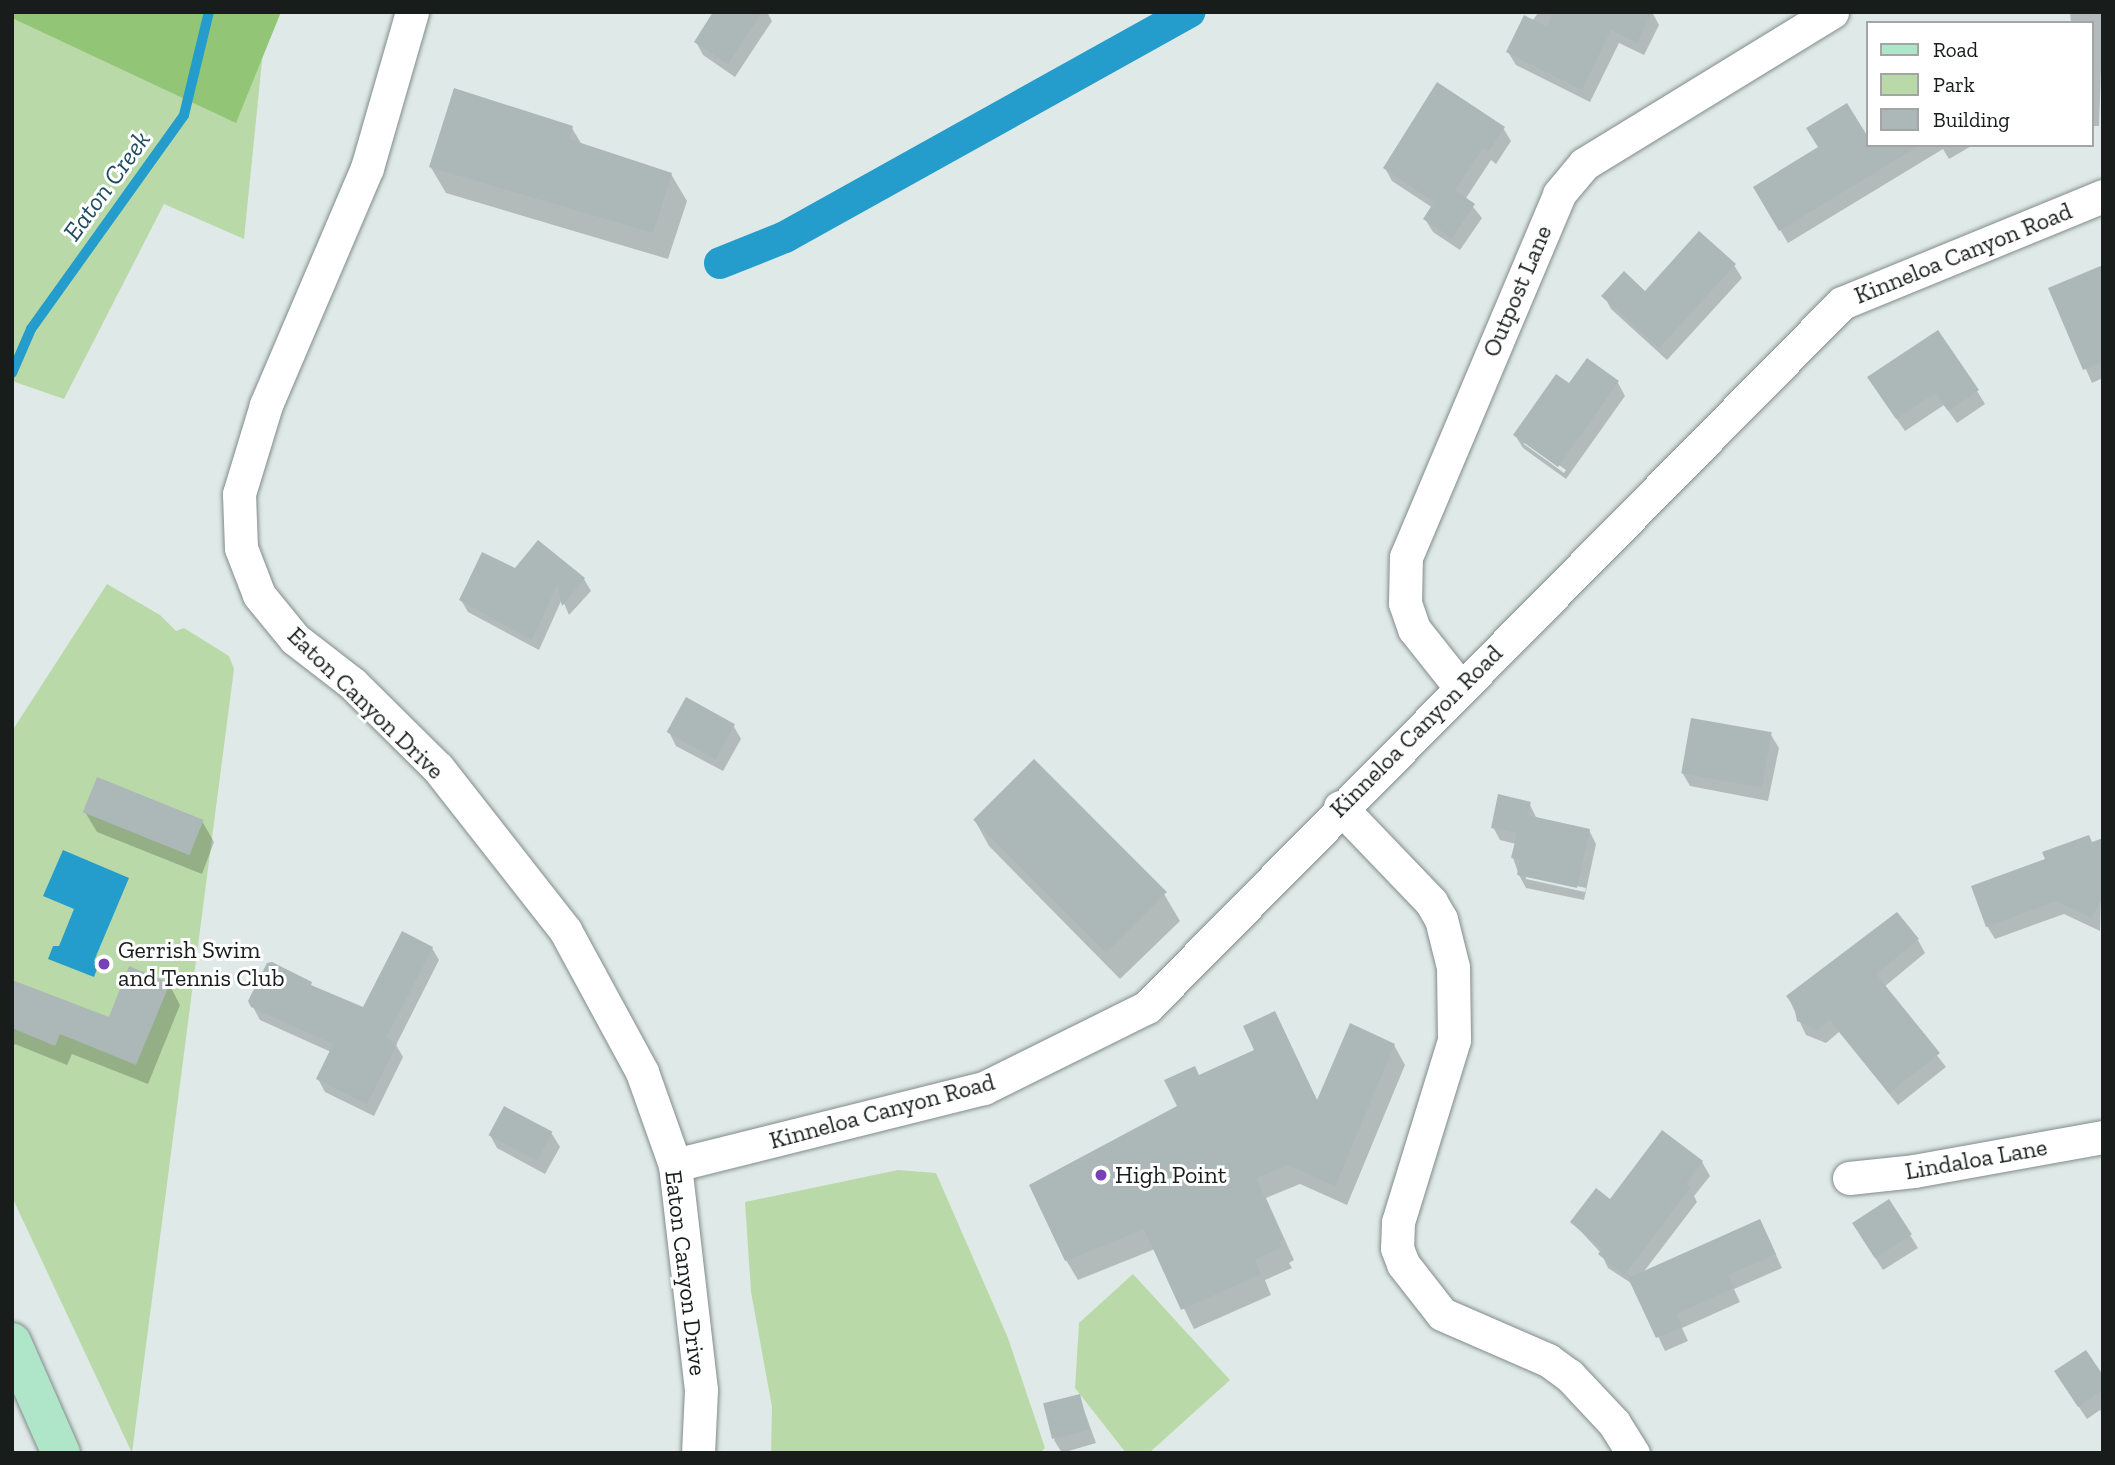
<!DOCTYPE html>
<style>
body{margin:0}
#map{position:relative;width:2115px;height:1465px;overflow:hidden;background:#dfeae8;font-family:"Zilla Slab",serif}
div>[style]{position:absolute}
.green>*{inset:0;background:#b9daa8}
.forest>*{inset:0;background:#92c676}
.water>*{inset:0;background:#259dcc}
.shadow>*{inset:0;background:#0003}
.stream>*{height:10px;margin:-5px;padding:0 5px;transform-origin:5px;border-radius:5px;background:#259dcc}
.canal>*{height:32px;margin:-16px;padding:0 16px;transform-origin:16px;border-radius:16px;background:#259dcc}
.building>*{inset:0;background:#acb7b8;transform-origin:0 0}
.roads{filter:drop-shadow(0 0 2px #828c8a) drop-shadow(0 0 2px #828c8a)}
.minor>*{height:33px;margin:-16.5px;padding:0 16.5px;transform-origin:16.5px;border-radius:16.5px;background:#fff}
.major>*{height:38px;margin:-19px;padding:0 19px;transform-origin:19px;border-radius:19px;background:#afe5c8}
.dots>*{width:19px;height:19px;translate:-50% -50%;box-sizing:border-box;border:4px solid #fff;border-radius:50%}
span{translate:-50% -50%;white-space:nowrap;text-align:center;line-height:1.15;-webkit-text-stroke:6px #fff;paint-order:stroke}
.street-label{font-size:24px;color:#181c1b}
.poi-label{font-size:24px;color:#181c1b}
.left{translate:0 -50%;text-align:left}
.water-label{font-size:26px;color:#1f4c61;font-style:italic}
.frame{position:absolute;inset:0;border:14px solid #181c1b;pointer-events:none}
.legend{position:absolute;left:1866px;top:21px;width:228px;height:126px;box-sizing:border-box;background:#fff;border:2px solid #a3a4a4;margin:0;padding:9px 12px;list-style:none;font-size:21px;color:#181c1b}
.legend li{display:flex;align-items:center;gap:14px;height:35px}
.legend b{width:35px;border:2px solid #a3a4a4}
</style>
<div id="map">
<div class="green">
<div style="clip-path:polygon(12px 12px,267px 12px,244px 239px,164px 204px,64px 399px,12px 381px)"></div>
<div style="clip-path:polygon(107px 584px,160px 615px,176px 631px,184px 628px,229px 656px,234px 669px,132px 1453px,12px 1197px,12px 731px)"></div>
<div style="clip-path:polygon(898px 1170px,936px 1173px,1008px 1338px,1045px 1448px,1040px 1453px,771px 1453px,772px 1407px,751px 1292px,745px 1202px)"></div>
<div style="clip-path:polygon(1133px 1274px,1230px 1380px,1149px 1453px,1126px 1453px,1075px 1388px,1079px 1323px)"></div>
</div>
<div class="forest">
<div style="clip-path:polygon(12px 12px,281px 12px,236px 123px,12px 18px)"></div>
</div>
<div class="water">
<div style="clip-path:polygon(63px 850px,129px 878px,94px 961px,99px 964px,94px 977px,48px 959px,53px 946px,59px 946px,74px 909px,43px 896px)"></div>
</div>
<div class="shadow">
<div style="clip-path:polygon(715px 12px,767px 12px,772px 21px,735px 77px,703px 55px,696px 42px)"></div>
<div style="clip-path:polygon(1539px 12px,1652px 12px,1659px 25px,1644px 55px,1619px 43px,1590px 102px,1516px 65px,1508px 52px)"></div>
<div style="clip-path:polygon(2070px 12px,2103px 12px,2099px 126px,2092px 126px,2092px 23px,2071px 23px)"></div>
<div style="clip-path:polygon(1847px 105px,1868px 145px,1973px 145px,1949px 159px,1943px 149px,1788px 243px,1755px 188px,1820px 148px)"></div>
<div style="clip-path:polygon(572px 128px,582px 145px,671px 174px,687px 201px,668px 259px,446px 193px,430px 166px)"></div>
<div style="clip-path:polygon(1503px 128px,1511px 141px,1496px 164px,1491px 160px,1466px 198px,1482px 218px,1460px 250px,1433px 232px,1425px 219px,1433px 208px,1392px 181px,1385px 168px)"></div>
<div style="clip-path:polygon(1734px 265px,1742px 278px,1667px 360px,1611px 309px,1604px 296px,1645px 293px)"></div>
<div style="clip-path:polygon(2103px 273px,2103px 378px,2092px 383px,2050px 289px)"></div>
<div style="clip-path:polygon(evenodd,1618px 383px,1625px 396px,1566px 479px,1523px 448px,1515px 435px,1570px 386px,1618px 383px,1524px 440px,1566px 470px,1564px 473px,1524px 444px,1524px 440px)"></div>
<div style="clip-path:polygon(1877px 391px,1977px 391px,1985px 404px,1957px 423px,1944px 405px,1905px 431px)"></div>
<div style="clip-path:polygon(538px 542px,584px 579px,591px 591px,569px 615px,562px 599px,539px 650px,468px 612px,461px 600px,516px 570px)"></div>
<div style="clip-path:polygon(733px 725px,741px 739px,723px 771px,676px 746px,669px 732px)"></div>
<div style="clip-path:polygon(1771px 735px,1779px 748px,1768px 801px,1690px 786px,1682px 772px)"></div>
<div style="clip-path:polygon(evenodd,1529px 803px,1537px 819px,1589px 830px,1596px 844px,1584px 900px,1526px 888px,1519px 875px,1513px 858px,1516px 844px,1500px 840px,1493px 827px,1529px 803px,1526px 875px,1586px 888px,1585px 892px,1526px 879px,1526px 875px)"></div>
<div style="clip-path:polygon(85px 812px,202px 821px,214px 842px,202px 874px,97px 832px)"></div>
<div style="clip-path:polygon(974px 819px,1164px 894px,1180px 921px,1120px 979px,989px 846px)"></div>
<div style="clip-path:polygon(2103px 840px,2100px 931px,2064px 914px,1995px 939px,1987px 926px)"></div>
<div style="clip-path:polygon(1918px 940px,1925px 953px,1884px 987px,1946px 1067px,1898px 1105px,1839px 1032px,1826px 1043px,1806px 1035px,1788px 997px)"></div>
<div style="clip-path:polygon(432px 948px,439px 960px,396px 1045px,403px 1057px,374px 1116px,325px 1092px,318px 1079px,331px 1052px,260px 1020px,253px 1007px,364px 1010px)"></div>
<div style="clip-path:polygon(12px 983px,110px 1019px,169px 984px,180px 1005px,148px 1084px,72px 1054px,67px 1065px,15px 1044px,12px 1048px)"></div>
<div style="clip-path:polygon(1274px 1013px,1318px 1102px,1394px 1045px,1405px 1065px,1347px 1205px,1300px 1184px,1266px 1198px,1294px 1260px,1289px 1263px,1292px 1268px,1265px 1280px,1271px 1295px,1194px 1329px,1155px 1249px,1078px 1280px,1066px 1260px,1199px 1077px,1256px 1050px)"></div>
<div style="clip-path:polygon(1662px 1132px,1702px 1162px,1710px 1176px,1694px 1196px,1697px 1202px,1642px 1274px,1767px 1235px,1782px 1268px,1734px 1289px,1740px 1302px,1682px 1328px,1688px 1341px,1665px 1351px,1634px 1285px,1608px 1268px,1601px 1253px,1572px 1222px,1610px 1201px)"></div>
<div style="clip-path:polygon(552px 1134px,560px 1147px,545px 1174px,497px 1148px,490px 1135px)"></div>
<div style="clip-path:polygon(1910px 1235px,1918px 1248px,1883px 1270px,1861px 1236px)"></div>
<div style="clip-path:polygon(2103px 1378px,2103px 1414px,2100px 1410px,2087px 1419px,2064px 1385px)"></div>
<div style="clip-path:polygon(1079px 1396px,1096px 1443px,1062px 1453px,1054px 1440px)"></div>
</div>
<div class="stream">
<div style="left:12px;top:373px;width:48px;rotate:-66.6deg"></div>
<div style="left:31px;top:329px;width:263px;rotate:-54.4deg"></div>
<div style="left:184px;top:115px;width:106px;rotate:-76.4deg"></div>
</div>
<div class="canal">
<div style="left:720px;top:263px;width:70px;rotate:-21.8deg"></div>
<div style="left:785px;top:237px;width:463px;rotate:-29.1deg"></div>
</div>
<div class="building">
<div style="clip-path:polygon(713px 12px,762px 12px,728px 64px,694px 42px)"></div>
<div style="clip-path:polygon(1554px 12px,1652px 12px,1637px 43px,1611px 30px,1582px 90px,1506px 52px,1524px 15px,1547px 27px)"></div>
<div style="clip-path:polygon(1437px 82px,1505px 127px,1488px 152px,1483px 148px,1455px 190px,1475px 204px,1452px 238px,1423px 219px,1434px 202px,1383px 168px)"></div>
<div style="clip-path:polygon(454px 88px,573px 126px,569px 139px,672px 173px,653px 233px,429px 167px)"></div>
<div style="clip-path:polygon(1847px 103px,1868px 137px,1868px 145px,1920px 145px,1779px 231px,1753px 187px,1818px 147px,1806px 128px)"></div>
<div style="clip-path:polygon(1699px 231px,1736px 264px,1659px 348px,1601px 296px,1624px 271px,1645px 291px)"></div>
<div style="clip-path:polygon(2103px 265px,2103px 362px,2083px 370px,2048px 288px)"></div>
<div style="clip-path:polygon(1938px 330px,1979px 390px,1948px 411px,1935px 393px,1896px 419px,1867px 377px)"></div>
<div style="clip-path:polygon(1587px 358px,1619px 381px,1558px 467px,1513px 435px,1556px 374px,1569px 383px)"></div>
<div style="clip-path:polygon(538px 540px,585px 578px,562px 606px,557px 585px,532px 640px,459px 600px,482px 552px,515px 568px)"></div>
<div style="left:686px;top:697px;width:56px;height:40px;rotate:29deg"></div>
<div style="left:1691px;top:718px;width:82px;height:56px;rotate:10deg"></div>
<div style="left:1034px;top:759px;width:188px;height:86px;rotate:45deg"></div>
<div style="left:97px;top:777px;width:115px;height:38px;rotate:22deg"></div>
<div style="clip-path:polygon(1498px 794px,1531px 802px,1527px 815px,1590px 829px,1577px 888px,1517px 875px,1520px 860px,1511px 858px,1517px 833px,1491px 828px)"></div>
<div style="clip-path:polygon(2089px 835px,2092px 842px,2103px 838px,2103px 896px,2092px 918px,2056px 901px,1986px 927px,1971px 886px,2045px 859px,2042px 852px)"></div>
<div style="clip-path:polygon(1897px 912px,1919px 939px,1876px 974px,1940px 1053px,1889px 1093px,1830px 1020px,1817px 1030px,1797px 1021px,1794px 1006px,1786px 996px)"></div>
<div style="clip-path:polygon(402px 931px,433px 947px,386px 1038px,397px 1044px,367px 1104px,316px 1079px,333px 1044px,251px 1007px,248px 1001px,267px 963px,272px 962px,312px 982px,311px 985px,363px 1007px)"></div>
<div style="clip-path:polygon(129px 966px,170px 983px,136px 1065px,60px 1034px,55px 1046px,12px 1028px,12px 980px,109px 1017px)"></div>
<div style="clip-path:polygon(1275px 1011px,1317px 1100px,1350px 1023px,1395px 1044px,1335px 1186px,1288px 1165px,1256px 1178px,1284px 1240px,1279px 1242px,1281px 1247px,1255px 1260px,1261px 1274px,1181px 1310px,1144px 1229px,1065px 1261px,1029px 1185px,1177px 1106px,1164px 1080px,1195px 1066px,1199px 1075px,1254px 1050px,1243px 1026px)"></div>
<div style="left:504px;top:1106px;width:55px;height:33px;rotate:28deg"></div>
<div style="clip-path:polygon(1662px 1130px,1703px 1161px,1686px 1184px,1691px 1187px,1624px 1275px,1598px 1254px,1602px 1249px,1570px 1222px,1596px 1188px,1610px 1199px)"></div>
<div style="left:1889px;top:1199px;width:42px;height:44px;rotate:57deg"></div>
<div style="clip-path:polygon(1760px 1219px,1776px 1254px,1728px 1275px,1734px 1288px,1676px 1314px,1682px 1327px,1656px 1338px,1628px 1278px)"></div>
<div style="clip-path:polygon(2086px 1350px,2103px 1375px,2103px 1389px,2078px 1407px,2054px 1371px)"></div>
<div style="left:1080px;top:1394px;width:37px;height:38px;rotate:76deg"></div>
</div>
<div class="roads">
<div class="minor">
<div style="left:412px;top:12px;width:162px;rotate:106.1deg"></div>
<div style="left:367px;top:168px;width:258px;rotate:113.1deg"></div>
<div style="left:266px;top:405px;width:93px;rotate:106.9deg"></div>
<div style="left:239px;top:494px;width:54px;rotate:87.9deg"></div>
<div style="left:241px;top:548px;width:50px;rotate:69deg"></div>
<div style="left:259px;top:595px;width:57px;rotate:50.7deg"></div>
<div style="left:295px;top:639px;width:72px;rotate:37.7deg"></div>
<div style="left:352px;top:683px;width:121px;rotate:44.7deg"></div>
<div style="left:438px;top:768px;width:206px;rotate:51.9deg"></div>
<div style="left:565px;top:930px;width:162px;rotate:61.5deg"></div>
<div style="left:642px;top:1072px;width:99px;rotate:70.5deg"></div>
<div style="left:675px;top:1165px;width:226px;rotate:83.4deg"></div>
<div style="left:701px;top:1390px;width:63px;rotate:92.7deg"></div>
<div style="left:1460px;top:687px;width:74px;rotate:-128.4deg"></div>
<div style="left:1414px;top:629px;width:28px;rotate:-109deg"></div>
<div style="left:1405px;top:603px;width:46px;rotate:-88.8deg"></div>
<div style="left:1406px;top:557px;width:394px;rotate:-67.1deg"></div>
<div style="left:1559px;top:194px;width:39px;rotate:-50deg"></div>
<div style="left:1584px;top:164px;width:291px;rotate:-31.5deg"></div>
<div style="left:1340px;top:807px;width:132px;rotate:46.2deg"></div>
<div style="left:1431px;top:902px;width:20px;rotate:60deg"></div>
<div style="left:1441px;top:919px;width:49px;rotate:76deg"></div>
<div style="left:1453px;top:967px;width:73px;rotate:89.2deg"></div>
<div style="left:1454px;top:1040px;width:190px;rotate:107.1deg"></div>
<div style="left:1398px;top:1222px;width:26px;rotate:92deg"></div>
<div style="left:1397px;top:1248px;width:17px;rotate:69deg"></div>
<div style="left:1403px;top:1264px;width:63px;rotate:52deg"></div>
<div style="left:1442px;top:1314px;width:116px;rotate:23.5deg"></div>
<div style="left:1548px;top:1360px;width:26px;rotate:36deg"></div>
<div style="left:1569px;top:1375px;width:66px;rotate:46.8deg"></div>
<div style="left:1614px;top:1423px;width:36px;rotate:58deg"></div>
<div style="left:675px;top:1165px;width:318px;rotate:-14deg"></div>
<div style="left:984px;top:1088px;width:182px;rotate:-26.4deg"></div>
<div style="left:1147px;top:1007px;width:989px;rotate:-45.37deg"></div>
<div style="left:1842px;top:303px;width:282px;rotate:-22.3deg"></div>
<div style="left:1849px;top:1178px;width:65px;rotate:-6.1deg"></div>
<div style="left:1914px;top:1171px;width:192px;rotate:-10.2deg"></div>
</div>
<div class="major">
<div style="left:12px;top:1342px;width:121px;rotate:66.2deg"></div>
</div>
</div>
<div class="dots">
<div style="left:104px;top:964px;background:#7840b6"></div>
<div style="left:1101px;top:1175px;background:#7840b6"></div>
</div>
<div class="street-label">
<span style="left:1963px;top:253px;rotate:-22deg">Kinneloa Canyon Road</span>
<span style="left:1517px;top:291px;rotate:-67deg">Outpost Lane</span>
<span style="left:366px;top:703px;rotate:44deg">Eaton Canyon Drive</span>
<span style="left:1416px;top:731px;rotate:-45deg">Kinneloa Canyon Road</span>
<span style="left:882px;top:1111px;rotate:-15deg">Kinneloa Canyon Road</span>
<span style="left:1976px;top:1159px;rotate:-10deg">Lindaloa Lane</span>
<span style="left:686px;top:1273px;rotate:83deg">Eaton Canyon Drive</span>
</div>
<div class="poi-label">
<span class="left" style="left:118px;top:964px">Gerrish Swim<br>and Tennis Club</span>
<span class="left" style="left:1115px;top:1175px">High Point</span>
</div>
<div class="water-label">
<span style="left:107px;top:186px;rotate:-54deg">Eaton Creek</span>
</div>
<div class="frame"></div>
<ul class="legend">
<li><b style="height:9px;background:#afe5c8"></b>Road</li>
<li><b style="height:19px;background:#b9daa8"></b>Park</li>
<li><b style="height:19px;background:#acb7b8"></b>Building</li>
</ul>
</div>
